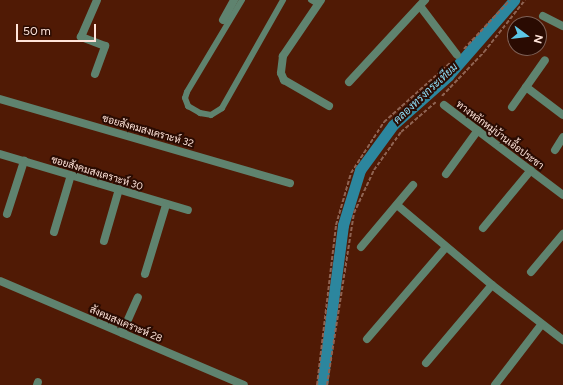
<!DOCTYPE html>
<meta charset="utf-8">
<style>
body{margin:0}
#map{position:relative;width:563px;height:385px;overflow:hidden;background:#501a05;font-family:Figtree,Sarabun,sans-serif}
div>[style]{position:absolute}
.canal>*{height:11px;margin:-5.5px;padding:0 5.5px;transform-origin:5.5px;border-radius:5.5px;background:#2c869e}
.path>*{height:2px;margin-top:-1px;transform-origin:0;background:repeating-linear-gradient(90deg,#8f6352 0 4px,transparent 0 6px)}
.lane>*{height:6px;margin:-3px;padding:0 3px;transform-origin:3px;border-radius:3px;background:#5f836f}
.street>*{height:8px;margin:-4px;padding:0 4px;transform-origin:4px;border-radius:4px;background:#5f836f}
span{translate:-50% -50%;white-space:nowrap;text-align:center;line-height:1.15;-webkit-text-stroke:4px #2a0b02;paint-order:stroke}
.street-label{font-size:10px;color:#ffe4da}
.water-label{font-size:11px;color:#8dddf7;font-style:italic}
.north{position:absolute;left:507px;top:16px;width:40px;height:40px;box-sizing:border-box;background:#2a0b02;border:1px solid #7f6258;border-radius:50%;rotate:105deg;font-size:11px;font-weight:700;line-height:16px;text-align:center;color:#ffe4da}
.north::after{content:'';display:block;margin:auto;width:14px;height:18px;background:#5cc7e7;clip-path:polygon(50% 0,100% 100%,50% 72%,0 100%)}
.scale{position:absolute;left:16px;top:24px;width:80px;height:18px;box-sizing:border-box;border:2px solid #ffe4da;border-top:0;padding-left:5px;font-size:12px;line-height:14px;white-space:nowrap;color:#ffe4da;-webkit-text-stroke:3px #2a0b02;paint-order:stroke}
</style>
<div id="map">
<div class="canal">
<div style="left:322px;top:385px;width:161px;rotate:-82.5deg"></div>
<div style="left:343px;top:225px;width:58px;rotate:-72.8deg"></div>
<div style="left:360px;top:170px;width:56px;rotate:-53.7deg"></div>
<div style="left:393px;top:125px;width:74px;rotate:-41.7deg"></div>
<div style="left:448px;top:76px;width:101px;rotate:-49deg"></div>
</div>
<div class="path">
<div style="left:464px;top:49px;width:67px;rotate:-46.8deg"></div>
<div style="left:442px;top:96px;width:61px;rotate:-46.3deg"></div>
<div style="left:484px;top:52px;width:66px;rotate:-51.7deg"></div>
<div style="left:317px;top:385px;width:161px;rotate:-83.2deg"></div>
<div style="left:336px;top:225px;width:54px;rotate:-73.9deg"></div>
<div style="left:351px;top:173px;width:61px;rotate:-57.1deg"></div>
<div style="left:384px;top:122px;width:90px;rotate:-41.8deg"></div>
<div style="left:327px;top:385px;width:174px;rotate:-81.1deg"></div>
<div style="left:354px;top:213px;width:47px;rotate:-65.1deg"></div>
<div style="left:374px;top:170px;width:47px;rotate:-54.6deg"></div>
<div style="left:401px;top:132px;width:46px;rotate:-40.6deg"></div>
</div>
<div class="lane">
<div style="left:242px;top:0;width:107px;rotate:120.9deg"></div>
<div style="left:187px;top:92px;width:6px;rotate:108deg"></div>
<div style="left:185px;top:98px;width:9px;rotate:69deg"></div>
<div style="left:188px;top:106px;width:14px;rotate:30deg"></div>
<div style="left:200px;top:113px;width:11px;rotate:10deg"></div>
<div style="left:211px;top:115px;width:13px;rotate:-32deg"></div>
<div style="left:222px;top:108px;width:124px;rotate:-60.5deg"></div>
<div style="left:311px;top:0;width:8px;rotate:30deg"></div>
</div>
<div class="street">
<div style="left:321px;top:0;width:68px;rotate:124.2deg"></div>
<div style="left:283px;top:56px;width:17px;rotate:97deg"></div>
<div style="left:281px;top:73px;width:8px;rotate:67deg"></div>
<div style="left:284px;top:80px;width:52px;rotate:30deg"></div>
<div style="left:420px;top:6px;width:61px;rotate:52.9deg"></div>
<div style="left:543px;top:16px;width:22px;rotate:27deg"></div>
<div style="left:223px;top:20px;width:23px;rotate:-61deg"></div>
<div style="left:95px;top:74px;width:30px;rotate:-70deg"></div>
<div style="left:105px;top:46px;width:26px;rotate:-159deg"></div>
<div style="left:81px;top:37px;width:40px;rotate:-66.6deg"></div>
<div style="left:349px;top:82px;width:112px;rotate:-47.2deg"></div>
<div style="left:526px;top:87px;width:46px;rotate:37.1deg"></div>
<div style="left:0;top:99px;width:302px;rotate:16.2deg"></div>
<div style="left:444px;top:105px;width:149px;rotate:37.1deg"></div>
<div style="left:512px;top:107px;width:57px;rotate:-54.9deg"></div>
<div style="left:555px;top:150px;width:15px;rotate:-58deg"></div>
<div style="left:0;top:154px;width:196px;rotate:16.6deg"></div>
<div style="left:446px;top:174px;width:54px;rotate:-54deg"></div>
<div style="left:397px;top:205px;width:124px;rotate:40.1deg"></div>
<div style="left:492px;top:285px;width:90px;rotate:37.8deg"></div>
<div style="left:7px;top:214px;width:56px;rotate:-72.2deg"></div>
<div style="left:483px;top:228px;width:75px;rotate:-50.4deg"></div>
<div style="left:54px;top:232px;width:59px;rotate:-73.4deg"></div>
<div style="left:104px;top:241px;width:54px;rotate:-73.9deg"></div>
<div style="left:361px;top:247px;width:81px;rotate:-50deg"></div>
<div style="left:531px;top:272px;width:50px;rotate:-49.9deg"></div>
<div style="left:145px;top:274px;width:72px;rotate:-73.1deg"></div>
<div style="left:0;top:281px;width:265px;rotate:23.1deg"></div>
<div style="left:122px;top:333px;width:39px;rotate:-66deg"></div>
<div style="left:367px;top:339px;width:121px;rotate:-49.3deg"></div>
<div style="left:426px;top:363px;width:102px;rotate:-49.8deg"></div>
<div style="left:37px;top:385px;width:3px;rotate:-72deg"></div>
<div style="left:495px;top:385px;width:76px;rotate:-52.5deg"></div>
</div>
<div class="street-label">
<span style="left:148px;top:131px;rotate:16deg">ซอยสังคมสงเคราะห์ 32</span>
<span style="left:500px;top:135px;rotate:37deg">ทางหลักหมู่บ้านเอื้อประชา</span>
<span style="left:97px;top:173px;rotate:17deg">ซอยสังคมสงเคราะห์ 30</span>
<span style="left:126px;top:324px;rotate:23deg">สังคมสงเคราะห์ 28</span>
</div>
<div class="water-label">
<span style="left:426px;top:94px;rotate:-43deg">คลองทรงกระเทียม</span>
</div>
<div class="north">N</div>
<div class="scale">50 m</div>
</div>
